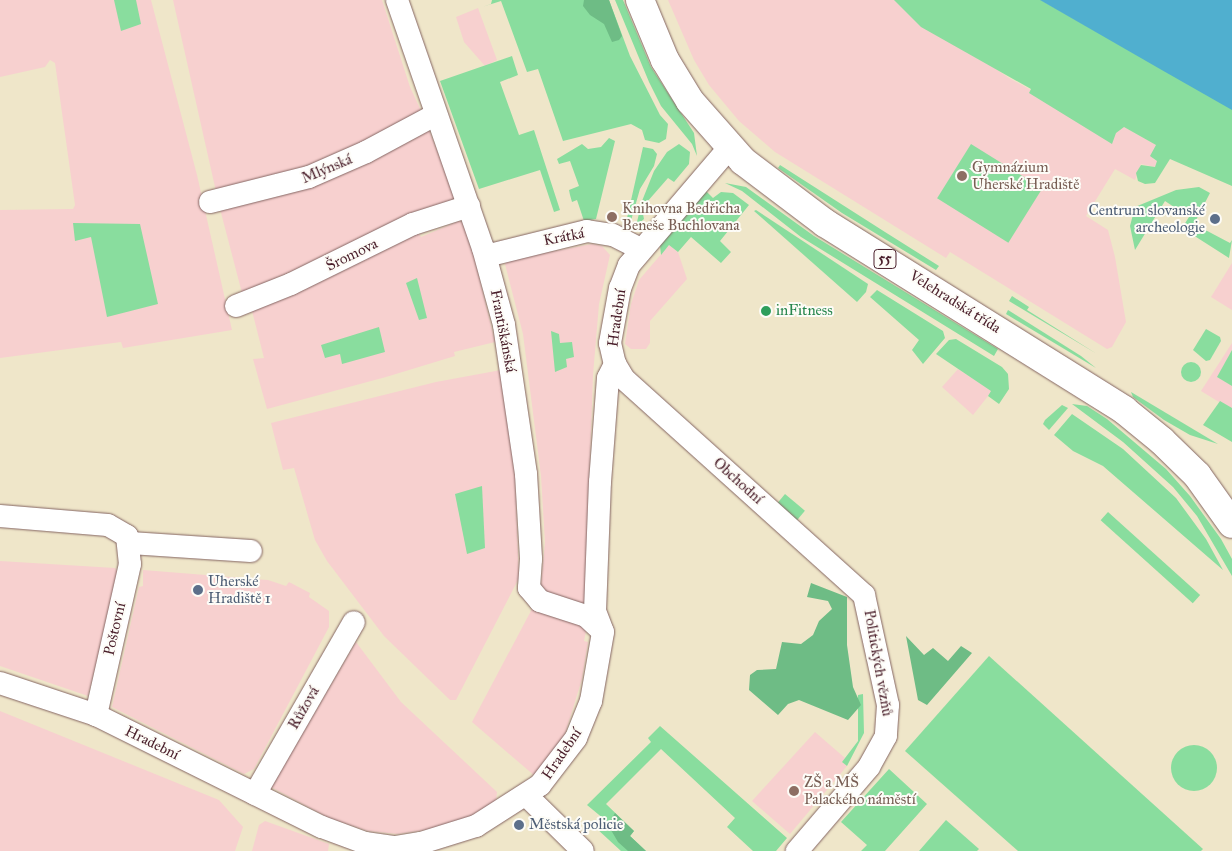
<!DOCTYPE html>
<meta charset="utf-8">
<style>
body{margin:0}
#map{position:relative;width:1232px;height:851px;overflow:hidden;background:#efe6c9;font-family:"IM FELL Great Primer",serif}
div>[style]{position:absolute}
.built>*{inset:0;background:#f7d0cf}
.green>*{inset:0;background:#89dd9e;transform-origin:0 0}
.round{border-radius:50%}
.forest>*{inset:0;background:#6ebc85}
.water>*{inset:0;background:#50afcf}
.roads{filter:drop-shadow(0 0 1px #846562) drop-shadow(0 0 1px #846562)}
.minor>*{height:22px;margin:-11px;padding:0 11px;transform-origin:11px;border-radius:11px;background:#fff}
.major>*{height:28px;margin:-14px;padding:0 14px;transform-origin:14px;border-radius:14px;background:#fff}
.dots>*{width:14px;height:14px;translate:-50% -50%;box-sizing:border-box;border:2px solid #fdfcf7;border-radius:50%}
span{translate:-50% -50%;white-space:nowrap;text-align:center;line-height:1.15;-webkit-text-stroke:4px #fdfcf7;paint-order:stroke}
.shield-label span{padding:1px 4px;background:#fdfcf7;border:1px solid;border-radius:4px;-webkit-text-stroke-width:0}
.shield-label{font-size:14px;color:#4a1f2b;font-weight:700}
.education-label{font-size:15px;color:#785e54}
.left{translate:0 -50%;text-align:left}
.street-label{font-size:15px;color:#4a1f2b}
.service-label{font-size:15px;color:#4e5e75}
.right{translate:-100% -50%;text-align:right}
.leisure-label{font-size:15px;color:#27864d}
</style>
<div id="map">
<div class="built">
<div style="clip-path:polygon(0 0,151px 0,197px 175px,232px 330px,123px 348px,121px 342px,0 358px,0 210px,73px 209px,75px 205px,55px 63px,50px 60px,45px 67px,0 77px)"></div>
<div style="clip-path:polygon(173px 0,382px 0,410px 87px,423px 115px,368px 148px,217px 196px)"></div>
<div style="clip-path:polygon(668px 0,896px 0,1009px 78px,1031px 90px,1052px 86px,1156px 145px,1153px 159px,1157px 161px,1155px 167px,1141px 164px,1135px 180px,1115px 169px,1086px 216px,1108px 230px,1115px 257px,1126px 322px,1112px 347px,1107px 349px,950px 252px,946px 258px,775px 152px,739px 121px,709px 85px,694px 60px)"></div>
<div style="clip-path:polygon(478px 8px,497px 60px,485px 66px,464px 42px,456px 17px)"></div>
<div style="clip-path:polygon(427px 125px,457px 200px,242px 293px,219px 205px)"></div>
<div style="clip-path:polygon(459px 221px,463px 222px,474px 256px,495px 342px,454px 352px,455px 356px,386px 377px,267px 409px,253px 359px,264px 358px,251px 307px,416px 229px,421px 237px)"></div>
<div style="clip-path:polygon(592px 244px,602px 246px,610px 255px,599px 304px,593px 375px,585px 602px,581px 604px,545px 594px,541px 586px,545px 542px,541px 476px,523px 334px,505px 264px,508px 260px)"></div>
<div style="clip-path:polygon(669px 245px,678px 252px,687px 279px,650px 321px,650px 343px,646px 349px,631px 349px,625px 344px,631px 304px,639px 280px)"></div>
<div style="clip-path:polygon(1232px 263px,1232px 310px,1211px 297px)"></div>
<div style="clip-path:polygon(1232px 343px,1232px 410px,1201px 391px)"></div>
<div style="clip-path:polygon(958px 369px,992px 391px,973px 415px,942px 387px)"></div>
<div style="clip-path:polygon(501px 370px,515px 476px,519px 578px,456px 700px,450px 700px,384px 636px,327px 561px,315px 540px,294px 468px,283px 470px,271px 423px,436px 382px)"></div>
<div style="clip-path:polygon(0 561px,115px 568px,119px 574px,88px 696px,0 666px)"></div>
<div style="clip-path:polygon(143px 570px,268px 580px,286px 586px,289px 582px,310px 593px,309px 597px,329px 611px,329px 627px,254px 769px,244px 774px,112px 707px,139px 587px,143px 586px)"></div>
<div style="clip-path:polygon(533px 607px,587px 626px,584px 641px,588px 642px,582px 679px,565px 734px,536px 777px,472px 722px)"></div>
<div style="clip-path:polygon(356px 642px,401px 702px,497px 792px,496px 801px,454px 826px,397px 834px,368px 831px,329px 818px,271px 787px)"></div>
<div style="clip-path:polygon(0 711px,219px 800px,243px 827px,235px 851px,0 851px)"></div>
<div style="clip-path:polygon(815px 732px,845px 758px,842px 762px,847px 766px,790px 834px,752px 801px)"></div>
<div style="clip-path:polygon(265px 821px,329px 844px,328px 851px,252px 851px,259px 825px)"></div>
</div>
<div class="green">
<div style="clip-path:polygon(114px 0,136px 0,141px 24px,121px 31px)"></div>
<div style="clip-path:polygon(492px 0,609px 0,630px 56px,660px 115px,668px 124px,666px 139px,659px 143px,645px 140px,642px 130px,631px 124px,563px 141px,538px 69px,527px 72px,501px 1px,482px 7px,491px 4px)"></div>
<div style="clip-path:polygon(615px 0,623px 0,651px 67px,694px 133px,697px 156px,692px 144px,661px 106px,649px 82px)"></div>
<div style="clip-path:polygon(894px 0,1041px 0,1232px 109px,1232px 186px,1170px 159px,1155px 183px,1145px 184px,1138px 181px,1136px 173px,1141px 165px,1155px 167px,1157px 161px,1150px 156px,1156px 145px,1124px 127px,1116px 133px,1112px 144px,1029px 93px,1031px 89px,921px 27px)"></div>
<div style="clip-path:polygon(512px 56px,518px 75px,500px 82px,519px 135px,534px 130px,560px 210px,554px 212px,540px 170px,479px 189px,440px 81px)"></div>
<div style="clip-path:polygon(609px 138px,615px 141px,596px 219px,584px 221px,577px 200px,572px 202px,570px 195px,569px 190px,579px 186px,570px 161px,559px 164px,557px 159px,582px 144px,588px 149px,601px 147px)"></div>
<div style="clip-path:polygon(679px 144px,690px 152px,689px 164px,674px 182px,668px 178px,647px 202px,642px 209px,644px 219px,636px 226px,642px 201px,654px 171px,667px 152px)"></div>
<div style="left:971px;top:144px;width:84px;height:64px;rotate:32deg"></div>
<div style="clip-path:polygon(643px 147px,653px 149px,657px 154px,654px 166px,640px 189px,630px 224px,625px 227px)"></div>
<div style="clip-path:polygon(780px 165px,885px 232px,939px 266px,936px 270px,842px 213px,778px 168px)"></div>
<div style="clip-path:polygon(725px 183px,746px 187px,814px 236px,998px 349px,994px 356px,801px 237px,742px 191px)"></div>
<div style="clip-path:polygon(1199px 187px,1210px 193px,1194px 224px,1230px 243px,1232px 240px,1229px 258px,1182px 228px,1189px 217px,1165px 201px,1135px 250px,1130px 226px,1135px 207px,1176px 190px)"></div>
<div style="clip-path:polygon(706px 191px,713px 198px,721px 192px,733px 193px,749px 205px,720px 241px,731px 252px,721px 263px,691px 237px,678px 252px,669px 245px,661px 255px,660px 245px)"></div>
<div style="clip-path:polygon(756px 210px,868px 284px,866px 292px,857px 302px,754px 211px)"></div>
<div style="clip-path:polygon(73px 223px,140px 224px,158px 304px,107px 317px,91px 237px,75px 241px)"></div>
<div style="clip-path:polygon(417px 278px,427px 318px,419px 320px,406px 283px)"></div>
<div style="clip-path:polygon(877px 290px,943px 331px,945px 338px,923px 364px,912px 350px,919px 340px,870px 297px)"></div>
<div style="clip-path:polygon(1012px 296px,1029px 307px,1027px 310px,1097px 354px,1009px 301px)"></div>
<div style="clip-path:polygon(1008px 310px,1081px 356px,1096px 368px,1006px 314px)"></div>
<div style="clip-path:polygon(379px 327px,385px 352px,342px 364px,340px 354px,325px 358px,321px 345px)"></div>
<div style="clip-path:polygon(1206px 329px,1220px 337px,1221px 341px,1210px 360px,1206px 361px,1193px 350px)"></div>
<div style="clip-path:polygon(551px 331px,559px 334px,560px 343px,572px 342px,574px 357px,566px 359px,567px 367px,555px 372px)"></div>
<div style="clip-path:polygon(956px 339px,1002px 367px,1008px 374px,1009px 389px,999px 404px,988px 396px,991px 391px,936px 354px,949px 340px)"></div>
<div style="clip-path:polygon(1232px 350px,1232px 386px,1217px 377px)"></div>
<div class="round" style="left:1181px;top:362px;width:20px;height:20px"></div>
<div style="clip-path:polygon(1131px 392px,1218px 444px,1190px 435px,1164px 420px,1133px 397px)"></div>
<div style="clip-path:polygon(1220px 401px,1232px 408px,1232px 442px,1203px 425px)"></div>
<div style="clip-path:polygon(1072px 404px,1087px 406px,1107px 419px,1166px 469px,1190px 496px,1221px 539px,1232px 559px,1232px 576px,1197px 516px,1173px 487px,1123px 442px)"></div>
<div style="clip-path:polygon(1062px 405px,1068px 408px,1049px 430px,1043px 424px,1045px 420px)"></div>
<div style="clip-path:polygon(1072px 414px,1123px 449px,1176px 498px,1206px 539px,1223px 570px,1103px 466px,1073px 451px,1054px 435px)"></div>
<div style="clip-path:polygon(482px 486px,485px 548px,467px 554px,455px 494px)"></div>
<div style="left:785px;top:494px;width:26px;height:13px;rotate:40deg"></div>
<div style="left:1108px;top:512px;width:124px;height:11px;rotate:42deg"></div>
<div style="clip-path:polygon(989px 656px,1203px 849px,1201px 851px,1018px 851px,905px 751px)"></div>
<div style="clip-path:polygon(863px 694px,864px 733px,847px 766px,842px 762px,858px 741px,858px 695px)"></div>
<div style="clip-path:polygon(660px 726px,787px 838px,776px 851px,753px 851px,727px 827px,735px 818px,661px 749px,606px 804px,634px 831px,630px 836px,646px 851px,621px 851px,596px 828px,604px 819px,587px 805px,651px 742px,648px 738px)"></div>
<div class="round" style="left:1171px;top:745px;width:46px;height:46px"></div>
<div style="clip-path:polygon(889px 769px,927px 804px,885px 851px,861px 851px,867px 845px,841px 822px)"></div>
<div style="clip-path:polygon(946px 820px,979px 849px,977px 851px,919px 851px)"></div>
</div>
<div class="forest">
<div style="clip-path:polygon(584px 0,609px 0,622px 36px,619px 40px,612px 42px,604px 24px,590px 15px,583px 6px)"></div>
<div style="clip-path:polygon(811px 583px,847px 597px,847px 645px,853px 687px,861px 705px,848px 720px,799px 700px,788px 704px,778px 715px,749px 690px,750px 675px,757px 670px,776px 669px,782px 642px,801px 644px,813px 635px,819px 621px,832px 609px,828px 601px,807px 597px)"></div>
<div style="clip-path:polygon(906px 636px,924px 655px,933px 648px,948px 661px,961px 646px,972px 653px,927px 705px,918px 700px)"></div>
<div style="clip-path:polygon(615px 813px,634px 831px,630px 836px,646px 851px,628px 851px,618px 842px,608px 825px)"></div>
</div>
<div class="water">
<div style="clip-path:polygon(1040px 0,1232px 0,1232px 110px,1160px 69px)"></div>
</div>
<div class="roads">
<div class="minor">
<div style="left:397px;top:0;width:262px;rotate:70.9deg"></div>
<div style="left:483px;top:248px;width:80px;rotate:74.7deg"></div>
<div style="left:504px;top:325px;width:151px;rotate:81.6deg"></div>
<div style="left:526px;top:474px;width:85px;rotate:86.6deg"></div>
<div style="left:531px;top:559px;width:29px;rotate:94deg"></div>
<div style="left:529px;top:588px;width:17px;rotate:50deg"></div>
<div style="left:540px;top:601px;width:48px;rotate:18.1deg"></div>
<div style="left:586px;top:616px;width:22px;rotate:43deg"></div>
<div style="left:729px;top:148px;width:154px;rotate:130.5deg"></div>
<div style="left:629px;top:265px;width:25px;rotate:111deg"></div>
<div style="left:620px;top:288px;width:56px;rotate:100.3deg"></div>
<div style="left:610px;top:343px;width:22px;rotate:77deg"></div>
<div style="left:615px;top:364px;width:17px;rotate:59deg"></div>
<div style="left:624px;top:379px;width:323px;rotate:42deg"></div>
<div style="left:864px;top:595px;width:113px;rotate:77.7deg"></div>
<div style="left:888px;top:705px;width:31px;rotate:94deg"></div>
<div style="left:886px;top:736px;width:35px;rotate:119deg"></div>
<div style="left:869px;top:767px;width:111px;rotate:130.6deg"></div>
<div style="left:210px;top:202px;width:102px;rotate:-14.2deg"></div>
<div style="left:309px;top:177px;width:62px;rotate:-23.7deg"></div>
<div style="left:366px;top:152px;width:78px;rotate:-28.2deg"></div>
<div style="left:486px;top:256px;width:104px;rotate:-13.9deg"></div>
<div style="left:587px;top:231px;width:26px;rotate:9deg"></div>
<div style="left:613px;top:235px;width:31px;rotate:27deg"></div>
<div style="left:236px;top:306px;width:59px;rotate:-21.8deg"></div>
<div style="left:291px;top:284px;width:136px;rotate:-26.2deg"></div>
<div style="left:413px;top:224px;width:59px;rotate:-17.8deg"></div>
<div style="left:0;top:516px;width:108px;rotate:4.8deg"></div>
<div style="left:108px;top:525px;width:22px;rotate:30deg"></div>
<div style="left:127px;top:536px;width:28px;rotate:84deg"></div>
<div style="left:130px;top:564px;width:155px;rotate:102.7deg"></div>
<div style="left:130px;top:543px;width:121px;rotate:3.8deg"></div>
<div style="left:0;top:683px;width:101px;rotate:18.4deg"></div>
<div style="left:96px;top:715px;width:252px;rotate:26.4deg"></div>
<div style="left:322px;top:827px;width:46px;rotate:20.4deg"></div>
<div style="left:365px;top:843px;width:30px;rotate:8deg"></div>
<div style="left:395px;top:847px;width:26px;rotate:-9deg"></div>
<div style="left:421px;top:843px;width:58px;rotate:-17.2deg"></div>
<div style="left:476px;top:826px;width:76px;rotate:-32.6deg"></div>
<div style="left:540px;top:785px;width:59px;rotate:-52.5deg"></div>
<div style="left:576px;top:738px;width:40px;rotate:-68deg"></div>
<div style="left:591px;top:701px;width:70px;rotate:-80.1deg"></div>
<div style="left:603px;top:632px;width:22px;rotate:-111deg"></div>
<div style="left:595px;top:611px;width:129px;rotate:-87.8deg"></div>
<div style="left:600px;top:482px;width:104px;rotate:-85.6deg"></div>
<div style="left:608px;top:378px;width:16px;rotate:-63deg"></div>
<div style="left:255px;top:794px;width:198px;rotate:-60.1deg"></div>
<div style="left:527px;top:796px;width:78px;rotate:44.5deg"></div>
</div>
<div class="major">
<div style="left:640px;top:0;width:65px;rotate:67.4deg"></div>
<div style="left:665px;top:60px;width:48px;rotate:58.6deg"></div>
<div style="left:690px;top:101px;width:80px;rotate:48.5deg"></div>
<div style="left:743px;top:161px;width:103px;rotate:37.1deg"></div>
<div style="left:825px;top:223px;width:353px;rotate:32deg"></div>
<div style="left:1124px;top:410px;width:49px;rotate:39.2deg"></div>
<div style="left:1162px;top:441px;width:49px;rotate:44.2deg"></div>
<div style="left:1197px;top:475px;width:60px;rotate:54.5deg"></div>
</div>
</div>
<div class="dots">
<div style="left:962px;top:176px;background:#8d6e63"></div>
<div style="left:612px;top:217px;background:#8d6e63"></div>
<div style="left:1215px;top:219px;background:#5c6f8a"></div>
<div style="left:766px;top:311px;background:#2e9e5b"></div>
<div style="left:198px;top:590px;background:#5c6f8a"></div>
<div style="left:794px;top:791px;background:#8d6e63"></div>
<div style="left:519px;top:825px;background:#5c6f8a"></div>
</div>
<div class="shield-label">
<span style="left:885px;top:259px">55</span>
</div>
<div class="education-label">
<span class="left" style="left:972px;top:176px">Gymnázium<br>Uherské Hradiště</span>
<span class="left" style="left:622px;top:217px">Knihovna Bedřicha<br>Beneše Buchlovana</span>
<span class="left" style="left:804px;top:791px">ZŠ a MŠ<br>Palackého náměstí</span>
</div>
<div class="street-label">
<span style="left:327px;top:169px;rotate:-23deg">Mlýnská</span>
<span style="left:564px;top:237px;rotate:-11deg">Krátká</span>
<span style="left:352px;top:255px;rotate:-26deg">Šromova</span>
<span style="left:955px;top:302px;rotate:32deg">Velehradská třída</span>
<span style="left:617px;top:318px;rotate:-82deg">Hradební</span>
<span style="left:503px;top:331px;rotate:79deg">Františkánská</span>
<span style="left:738px;top:481px;rotate:42deg">Obchodní</span>
<span style="left:115px;top:629px;rotate:-77deg">Poštovní</span>
<span style="left:878px;top:663px;rotate:80deg">Politických vězňů</span>
<span style="left:304px;top:708px;rotate:-60deg">Růžová</span>
<span style="left:152px;top:743px;rotate:26deg">Hradební</span>
<span style="left:562px;top:754px;rotate:-56deg">Hradební</span>
</div>
<div class="service-label">
<span class="right" style="left:1205px;top:219px">Centrum slovanské<br>archeologie</span>
<span class="left" style="left:208px;top:590px">Uherské<br>Hradiště 1</span>
<span class="left" style="left:529px;top:825px">Městská policie</span>
</div>
<div class="leisure-label">
<span class="left" style="left:776px;top:311px">inFitness</span>
</div>
</div>
